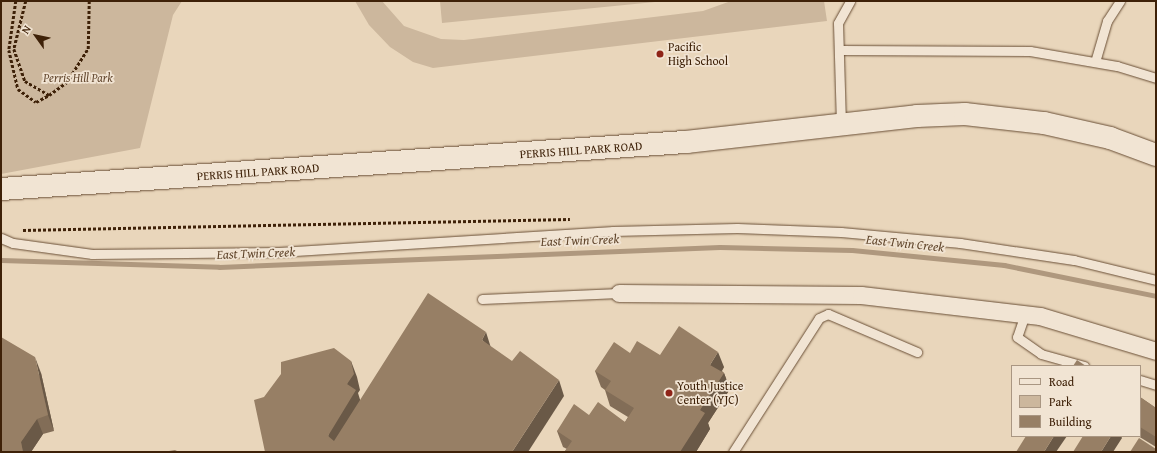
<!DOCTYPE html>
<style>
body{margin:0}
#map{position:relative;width:1157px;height:453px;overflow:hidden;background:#e9d6bb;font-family:"Gentium Book Plus",serif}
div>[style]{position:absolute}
.green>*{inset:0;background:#ccb79d}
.stream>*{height:5px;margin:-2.5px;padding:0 2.5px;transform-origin:2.5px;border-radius:2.5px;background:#af987e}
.path>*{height:2.5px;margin-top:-1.25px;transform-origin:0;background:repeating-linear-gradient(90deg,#3e2108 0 3px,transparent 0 5px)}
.roads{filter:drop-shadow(0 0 1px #694e35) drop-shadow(0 0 1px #694e35)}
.lane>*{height:9px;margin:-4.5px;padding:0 4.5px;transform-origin:4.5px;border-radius:4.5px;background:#f1e4d3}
.street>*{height:17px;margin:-8.5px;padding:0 8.5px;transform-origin:8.5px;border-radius:8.5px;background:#f1e4d3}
.secondary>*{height:22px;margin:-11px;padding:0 11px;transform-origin:11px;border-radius:11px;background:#f1e4d3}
.wall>*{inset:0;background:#826d57}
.shaded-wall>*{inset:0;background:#6a5947}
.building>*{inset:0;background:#977f65}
.dots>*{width:11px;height:11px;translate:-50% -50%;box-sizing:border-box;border:2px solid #f1e4d3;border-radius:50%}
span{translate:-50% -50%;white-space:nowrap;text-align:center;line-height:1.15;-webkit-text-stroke:3.5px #f1e4d3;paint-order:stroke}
.poi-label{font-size:12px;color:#3e2108}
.left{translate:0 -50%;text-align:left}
.park-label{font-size:12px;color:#62462d;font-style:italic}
.street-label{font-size:12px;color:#3e2108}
.water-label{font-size:13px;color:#60452b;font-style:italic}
.frame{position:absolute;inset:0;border:2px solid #3e2108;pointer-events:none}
.legend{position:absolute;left:1011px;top:365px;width:130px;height:72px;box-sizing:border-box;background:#f1e4d3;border:1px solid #a99682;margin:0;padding:5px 7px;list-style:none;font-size:12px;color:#3e2108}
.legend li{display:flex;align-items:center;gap:8px;height:20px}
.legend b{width:20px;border:1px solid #a99682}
.north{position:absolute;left:16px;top:16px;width:40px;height:40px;-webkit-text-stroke:3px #f1e4d3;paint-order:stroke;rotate:303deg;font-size:11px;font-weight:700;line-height:16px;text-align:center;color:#3e2108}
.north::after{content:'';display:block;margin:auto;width:14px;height:18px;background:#3e2108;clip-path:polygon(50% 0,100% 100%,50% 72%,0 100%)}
</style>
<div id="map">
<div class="green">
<div style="clip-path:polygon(1px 1px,182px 1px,173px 15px,140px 148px,1px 174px)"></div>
<div style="clip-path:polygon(355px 1px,382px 1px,404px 26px,441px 39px,464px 40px,703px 11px,731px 1px,824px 1px,827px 21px,433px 68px,413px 62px,390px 47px,369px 25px)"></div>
<div style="clip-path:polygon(440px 1px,665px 1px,442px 23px)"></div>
</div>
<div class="stream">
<div style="left:1px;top:260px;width:218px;rotate:1.8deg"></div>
<div style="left:219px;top:267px;width:501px;rotate:-2.29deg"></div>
<div style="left:720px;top:247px;width:132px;rotate:1.3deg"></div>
<div style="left:852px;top:250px;width:153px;rotate:5.6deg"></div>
<div style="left:1004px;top:265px;width:155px;rotate:11.5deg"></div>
</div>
<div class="path">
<div style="left:16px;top:1px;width:49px;rotate:98.1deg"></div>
<div style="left:9px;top:50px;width:40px;rotate:77deg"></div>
<div style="left:18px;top:89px;width:22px;rotate:36deg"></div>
<div style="left:36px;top:102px;width:15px;rotate:-28deg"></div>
<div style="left:26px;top:1px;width:49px;rotate:104deg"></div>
<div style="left:14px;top:49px;width:34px;rotate:71deg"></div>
<div style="left:25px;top:81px;width:28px;rotate:30deg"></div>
<div style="left:49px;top:95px;width:22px;rotate:-36deg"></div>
<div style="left:67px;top:82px;width:39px;rotate:-58deg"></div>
<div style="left:88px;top:49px;width:48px;rotate:-88.8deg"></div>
<div style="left:23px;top:230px;width:547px;rotate:-1.15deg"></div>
</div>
<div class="roads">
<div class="lane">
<div style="left:841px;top:50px;width:189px;rotate:0.3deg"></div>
<div style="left:1030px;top:51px;width:88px;rotate:9.8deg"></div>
<div style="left:1117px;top:66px;width:41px;rotate:17.1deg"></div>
<div style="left:1095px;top:62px;width:43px;rotate:-73.7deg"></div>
<div style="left:1107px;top:21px;width:24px;rotate:-57deg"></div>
<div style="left:841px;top:124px;width:101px;rotate:-91.7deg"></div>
<div style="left:838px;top:23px;width:25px;rotate:-61deg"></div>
<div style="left:1px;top:238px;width:13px;rotate:23deg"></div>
<div style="left:13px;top:243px;width:80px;rotate:7.9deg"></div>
<div style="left:92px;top:254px;width:187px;rotate:-0.6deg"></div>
<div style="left:279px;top:252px;width:335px;rotate:-3.6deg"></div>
<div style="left:613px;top:231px;width:124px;rotate:-1.4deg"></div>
<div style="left:737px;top:228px;width:104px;rotate:2.2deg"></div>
<div style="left:841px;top:232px;width:120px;rotate:5.3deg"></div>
<div style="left:960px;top:243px;width:115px;rotate:8.5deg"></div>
<div style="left:1074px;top:260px;width:84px;rotate:13.7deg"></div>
<div style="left:482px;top:299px;width:137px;rotate:-2.5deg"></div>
<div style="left:1025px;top:314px;width:24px;rotate:109deg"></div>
<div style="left:1017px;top:337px;width:29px;rotate:35deg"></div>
<div style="left:1041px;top:354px;width:45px;rotate:15.6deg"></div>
<div style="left:1140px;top:380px;width:17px;rotate:17deg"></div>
<div style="left:733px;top:452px;width:159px;rotate:-57.3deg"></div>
<div style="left:819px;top:318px;width:10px;rotate:-24deg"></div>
<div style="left:828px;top:314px;width:97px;rotate:23.1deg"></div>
</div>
<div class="street">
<div style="left:619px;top:293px;width:242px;rotate:0.5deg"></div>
<div style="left:861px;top:295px;width:180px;rotate:6.7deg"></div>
<div style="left:1040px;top:316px;width:121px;rotate:16.8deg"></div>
</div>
<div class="secondary">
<div style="left:1px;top:189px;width:687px;rotate:-3.93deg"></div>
<div style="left:686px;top:142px;width:232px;rotate:-6.4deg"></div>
<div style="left:917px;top:116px;width:48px;rotate:-2.4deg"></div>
<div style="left:965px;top:114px;width:80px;rotate:6.5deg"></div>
<div style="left:1044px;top:123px;width:68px;rotate:12.8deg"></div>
<div style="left:1110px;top:138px;width:49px;rotate:20.3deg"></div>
</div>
</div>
<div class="wall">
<div style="clip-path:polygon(630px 353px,724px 367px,722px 371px,724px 373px,730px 389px,708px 423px,710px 429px,696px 452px,565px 452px,565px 451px,567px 449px,563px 447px,557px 431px,589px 415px,625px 422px,628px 417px,610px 406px,605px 390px,601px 387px,595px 371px)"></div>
<div style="clip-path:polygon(41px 373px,54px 431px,43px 434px,31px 452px,1px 452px)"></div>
<div style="clip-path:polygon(1140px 397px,1156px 408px,1156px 447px,1138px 436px,1140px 436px)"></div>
</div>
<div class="shaded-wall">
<div style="clip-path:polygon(486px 332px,491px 348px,482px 340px)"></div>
<div style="clip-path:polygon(718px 352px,724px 367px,716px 380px,710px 365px)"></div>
<div style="clip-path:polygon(35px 357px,41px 373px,54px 431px,48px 415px)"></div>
<div style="clip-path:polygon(351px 361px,357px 377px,360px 390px,358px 393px,362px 406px,334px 452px,328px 436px,347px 384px)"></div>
<div style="clip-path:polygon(724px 373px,730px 389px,708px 423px,710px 429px,696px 452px,680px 452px,700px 410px)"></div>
<div style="clip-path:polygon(559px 380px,564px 396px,528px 452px,512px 452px)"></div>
<div style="clip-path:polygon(37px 419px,43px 434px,31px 452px,23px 452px,21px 442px)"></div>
<div style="clip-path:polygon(1054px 436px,1067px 436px,1056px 452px,1044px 452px)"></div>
<div style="clip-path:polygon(1111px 436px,1121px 436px,1122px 438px,1113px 452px,1101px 452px)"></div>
</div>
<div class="building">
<div style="clip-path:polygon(428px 293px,486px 332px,482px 340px,512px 361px,520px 351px,559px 380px,512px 452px,265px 452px,254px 400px,264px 397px,281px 374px,281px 362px,334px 348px,351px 361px,354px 374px,347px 384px,356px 390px,328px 436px,334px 441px)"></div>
<div style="clip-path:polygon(679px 326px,718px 352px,710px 365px,724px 373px,700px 410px,705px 413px,680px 452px,566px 452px,565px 451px,572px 441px,557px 431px,574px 404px,589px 415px,598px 402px,625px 422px,634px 408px,605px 390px,611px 381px,595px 371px,614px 342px,630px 353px,637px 341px,660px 355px)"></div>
<div style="clip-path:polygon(1px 337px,35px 357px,48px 415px,37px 419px,21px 442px,23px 452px,1px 452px)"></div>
<div style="clip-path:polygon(1077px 360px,1086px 366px,1073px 366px)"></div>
<div style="clip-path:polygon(1140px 397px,1156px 408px,1156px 437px,1140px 427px)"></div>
<div style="clip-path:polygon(1026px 436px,1054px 436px,1044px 452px,1016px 452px)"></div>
<div style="clip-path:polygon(1083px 436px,1111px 436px,1101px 452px,1073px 452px)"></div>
<div style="clip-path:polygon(1139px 438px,1156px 449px,1156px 452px,1130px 452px)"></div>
<div style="clip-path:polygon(175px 450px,179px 452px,163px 452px)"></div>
</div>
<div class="dots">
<div style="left:660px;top:54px;background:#8f2418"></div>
<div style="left:669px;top:393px;background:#8f2418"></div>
</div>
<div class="poi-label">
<span class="left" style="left:668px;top:54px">Pacific<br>High School</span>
<span class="left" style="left:677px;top:393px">Youth Justice<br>Center (YJC)</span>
</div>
<div class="park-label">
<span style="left:78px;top:78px">Perris Hill Park</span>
</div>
<div class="street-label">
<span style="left:581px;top:150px;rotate:-4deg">PERRIS HILL PARK ROAD</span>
<span style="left:258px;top:172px;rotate:-4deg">PERRIS HILL PARK ROAD</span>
</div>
<div class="water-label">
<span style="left:580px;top:241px;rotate:-2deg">East Twin Creek</span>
<span style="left:905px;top:244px;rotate:6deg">East Twin Creek</span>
<span style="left:256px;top:254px;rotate:-2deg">East Twin Creek</span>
</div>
<div class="frame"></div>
<ul class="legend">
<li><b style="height:5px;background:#f1e4d3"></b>Road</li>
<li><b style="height:11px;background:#ccb79d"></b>Park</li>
<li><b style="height:11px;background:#977f65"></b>Building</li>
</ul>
<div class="north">N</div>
</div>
